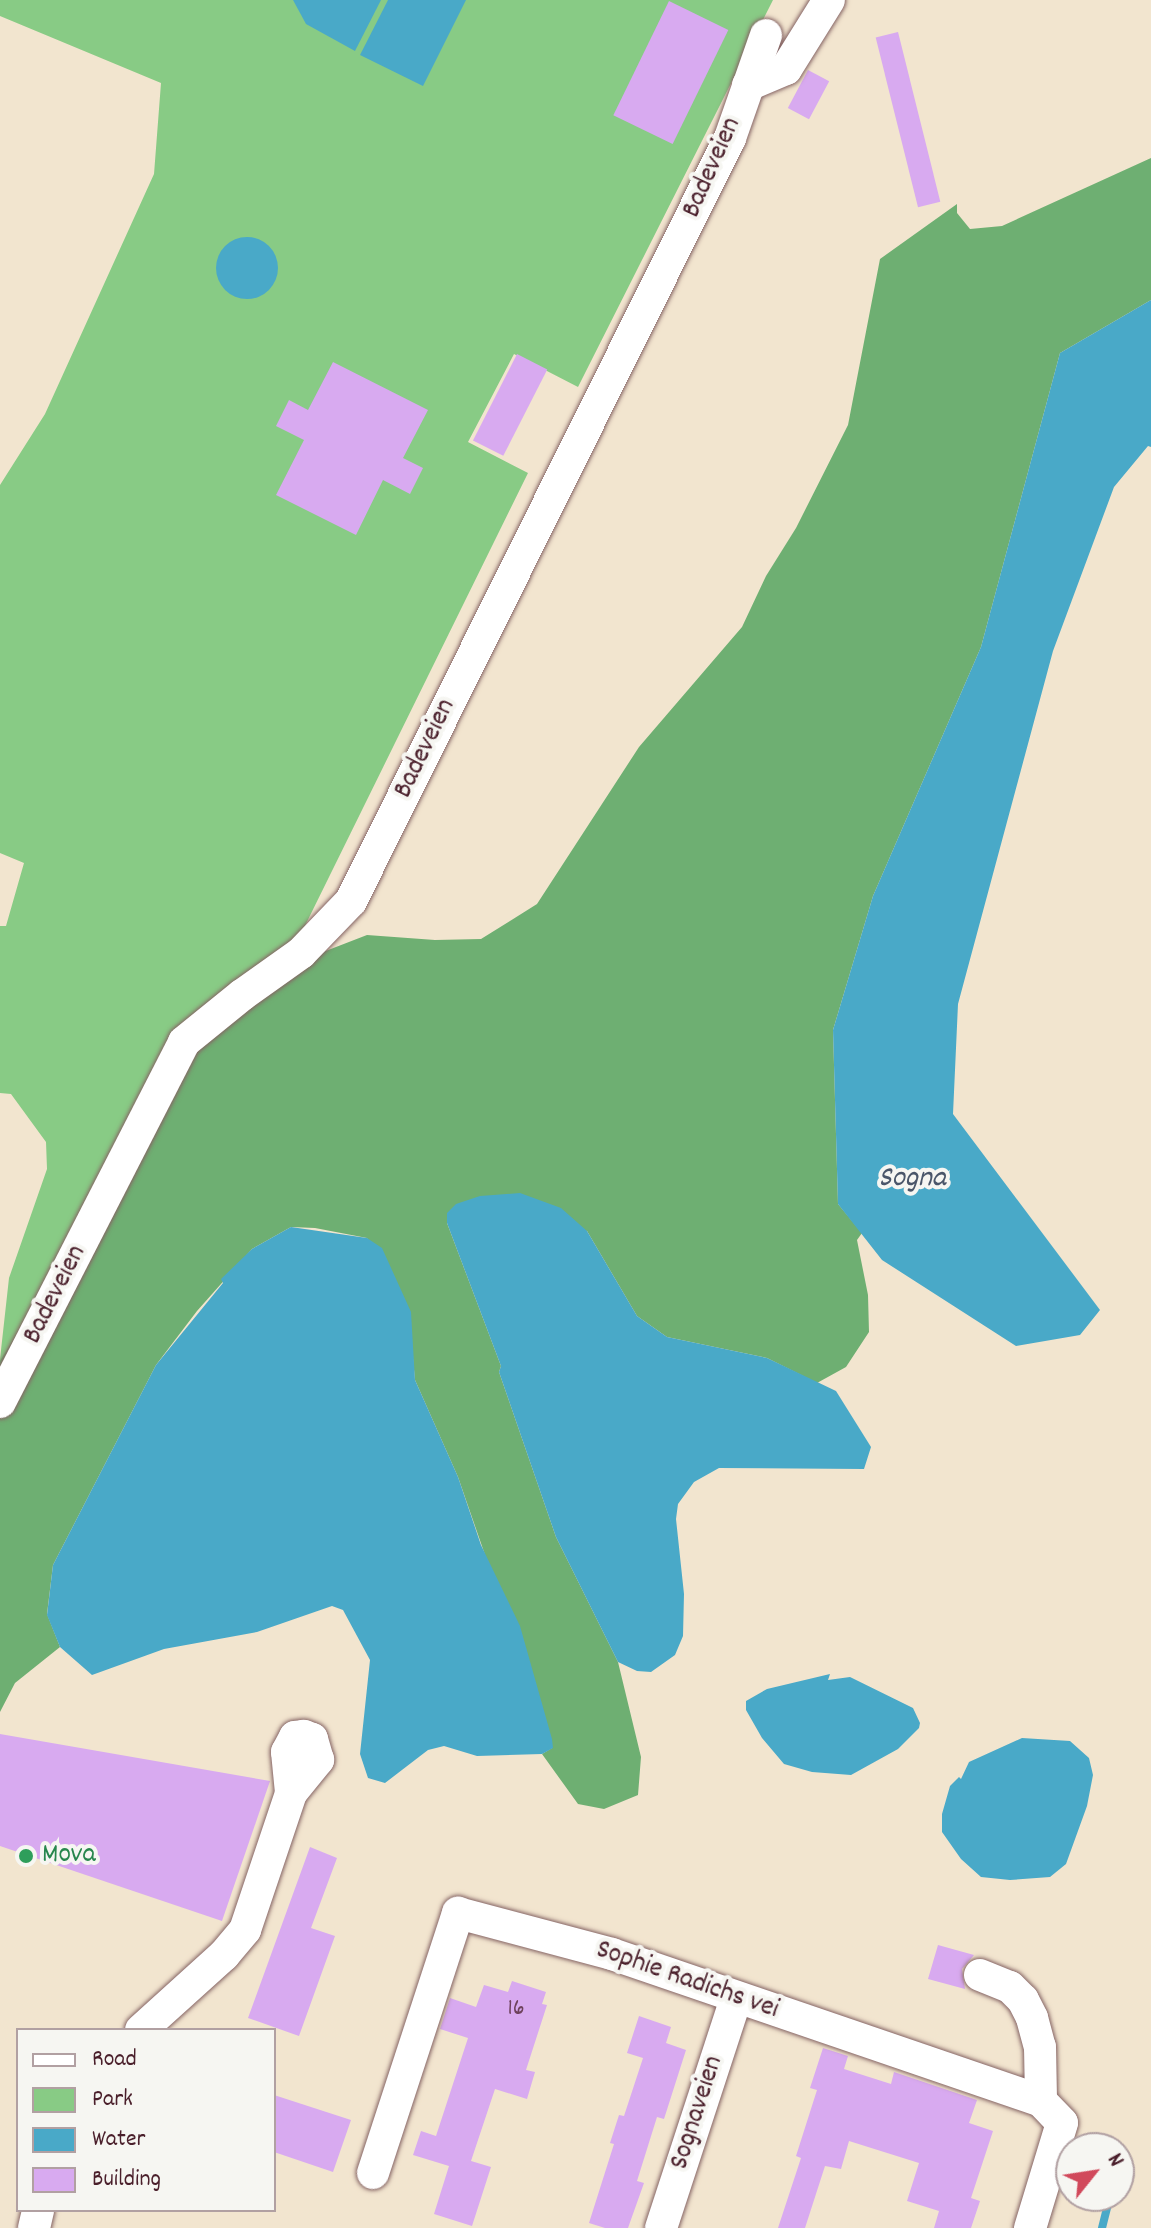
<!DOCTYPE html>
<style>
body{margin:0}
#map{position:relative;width:1151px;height:2228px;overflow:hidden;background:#f2e5cf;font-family:Dekko,sans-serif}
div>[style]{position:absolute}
.green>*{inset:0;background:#88cb85}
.forest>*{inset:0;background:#6eaf72}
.water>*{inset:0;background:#49a9c8}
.round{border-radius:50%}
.stream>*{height:8px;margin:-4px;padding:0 4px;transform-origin:4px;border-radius:4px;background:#49a9c8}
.building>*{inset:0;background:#d8aaf0;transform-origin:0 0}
.roads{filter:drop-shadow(0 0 2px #856464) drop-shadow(0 0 2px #856464)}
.minor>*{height:32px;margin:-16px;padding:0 16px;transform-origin:16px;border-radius:16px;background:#fff}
.dots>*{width:22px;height:22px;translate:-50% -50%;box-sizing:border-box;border:4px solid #f6f6f2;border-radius:50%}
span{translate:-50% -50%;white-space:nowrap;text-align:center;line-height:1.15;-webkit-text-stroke:8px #f6f6f2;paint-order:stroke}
.number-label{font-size:24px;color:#6e425c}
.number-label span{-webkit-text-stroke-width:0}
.street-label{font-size:28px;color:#4a1f2b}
.leisure-label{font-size:28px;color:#27864d}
.left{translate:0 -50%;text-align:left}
.water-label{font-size:30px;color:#4a566a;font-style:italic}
.legend{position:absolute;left:16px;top:2028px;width:260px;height:184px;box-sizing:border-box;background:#f6f6f2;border:2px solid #b1a0a2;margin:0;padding:10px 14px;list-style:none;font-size:24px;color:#4a1f2b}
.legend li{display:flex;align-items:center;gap:16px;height:40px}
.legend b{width:40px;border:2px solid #b1a0a2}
.north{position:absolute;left:1055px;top:2132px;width:80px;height:80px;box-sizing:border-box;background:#f6f6f2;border:2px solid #b1a0a2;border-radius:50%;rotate:60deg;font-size:22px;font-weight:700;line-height:32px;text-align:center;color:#4a1f2b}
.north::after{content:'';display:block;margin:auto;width:28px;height:36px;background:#d1495b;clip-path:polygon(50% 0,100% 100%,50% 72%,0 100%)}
</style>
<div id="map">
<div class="green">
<div style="clip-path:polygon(0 0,773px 0,578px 387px,514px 354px,468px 442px,528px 473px,0 1545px,0 1359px,9px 1278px,47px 1169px,46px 1142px,11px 1094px,0 1093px,0 926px,6px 926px,24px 863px,0 853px,0 485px,45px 414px,154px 174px,161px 83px,0 16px)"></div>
</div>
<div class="forest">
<div style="clip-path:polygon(1151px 158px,1151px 300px,1060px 353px,981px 647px,873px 896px,833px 1030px,838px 1204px,862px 1233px,857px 1240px,868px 1295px,869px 1332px,846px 1367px,817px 1383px,767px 1358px,667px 1337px,637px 1316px,587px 1231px,447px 1214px,447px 1223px,501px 1366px,499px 1372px,556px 1537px,618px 1662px,641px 1757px,638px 1795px,604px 1809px,578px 1804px,542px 1754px,552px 1748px,458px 1477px,415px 1380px,412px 1348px,367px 1238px,315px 1228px,291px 1227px,252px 1249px,197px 1311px,156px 1365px,53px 1565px,47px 1614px,60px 1647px,15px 1683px,0 1712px,0 1361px,205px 1032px,305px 959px,367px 935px,435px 940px,481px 939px,537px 904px,639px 747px,742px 627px,766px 576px,796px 528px,848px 425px,880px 259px,957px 204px,957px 213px,970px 229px,1002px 226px)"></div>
</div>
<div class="water">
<div style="clip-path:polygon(293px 0,381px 0,355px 51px,306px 24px)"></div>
<div style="clip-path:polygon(388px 0,466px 0,423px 86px,360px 55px)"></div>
<div class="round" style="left:216px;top:237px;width:62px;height:62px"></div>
<div style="clip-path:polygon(1151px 300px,1151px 447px,1148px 446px,1114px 487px,1053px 651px,958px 1004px,953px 1114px,1100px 1310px,1080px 1335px,1016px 1346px,882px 1260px,838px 1204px,833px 1030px,873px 896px,981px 647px,1060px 353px)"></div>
<div style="clip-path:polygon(520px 1193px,561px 1208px,587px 1231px,637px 1316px,667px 1337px,767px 1358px,836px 1391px,871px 1447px,864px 1469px,719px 1468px,694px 1482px,678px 1504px,676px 1519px,684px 1594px,683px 1636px,675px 1655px,651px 1672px,637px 1671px,618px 1662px,556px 1537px,499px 1372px,501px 1366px,447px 1223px,447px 1213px,456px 1204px,480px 1196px)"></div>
<div style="clip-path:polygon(291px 1227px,367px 1238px,382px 1248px,411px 1312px,415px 1380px,458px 1477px,481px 1545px,520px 1626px,552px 1739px,553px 1748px,542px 1754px,477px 1756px,444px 1746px,428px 1750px,385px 1783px,368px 1778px,360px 1754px,370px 1660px,343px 1610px,332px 1606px,257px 1632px,164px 1649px,92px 1675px,60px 1647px,47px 1615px,53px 1565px,156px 1365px,223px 1283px,221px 1279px,252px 1249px)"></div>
<div style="clip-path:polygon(830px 1674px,828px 1680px,850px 1677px,913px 1708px,920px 1723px,919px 1728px,898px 1749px,851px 1775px,812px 1772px,784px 1764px,762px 1738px,746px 1710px,746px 1701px,767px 1689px)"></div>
<div style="clip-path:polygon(1022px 1738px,1070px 1741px,1089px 1758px,1093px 1775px,1087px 1806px,1066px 1864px,1050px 1877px,1010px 1880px,981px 1877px,961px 1859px,942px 1832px,942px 1814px,950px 1786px,959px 1777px,961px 1779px,969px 1762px)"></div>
</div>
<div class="stream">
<div style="left:1102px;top:2228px;width:33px;rotate:-76deg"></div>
</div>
<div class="building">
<div style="left:669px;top:1px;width:66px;height:127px;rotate:26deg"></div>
<div style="left:898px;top:32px;width:175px;height:23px;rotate:76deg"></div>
<div style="left:808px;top:70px;width:24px;height:43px;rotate:28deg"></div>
<div style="left:517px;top:354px;width:34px;height:97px;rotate:27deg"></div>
<div style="clip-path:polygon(333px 362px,428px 410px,403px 458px,423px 468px,410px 494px,383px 480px,356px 535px,276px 495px,304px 440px,276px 426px,289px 400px,308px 410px)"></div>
<div style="clip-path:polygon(0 1734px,270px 1781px,222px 1921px,0 1846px)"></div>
<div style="clip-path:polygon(310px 1847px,337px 1858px,311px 1928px,335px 1936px,299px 2036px,248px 2018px)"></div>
<div style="clip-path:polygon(938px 1945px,974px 1955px,962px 1969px,965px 1989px,928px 1979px)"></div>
<div style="clip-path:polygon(512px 1981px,546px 1992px,542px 2004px,547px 2005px,526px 2070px,535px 2072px,527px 2099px,495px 2089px,471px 2161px,491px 2167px,472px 2226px,434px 2214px,449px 2166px,413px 2155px,421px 2131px,436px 2136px,468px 2038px,440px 2029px,450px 1998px,476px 2007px,484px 1985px,508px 1992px)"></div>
<div style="clip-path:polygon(639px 2016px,671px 2027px,666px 2043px,686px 2050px,664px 2119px,657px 2117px,637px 2181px,644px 2183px,628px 2228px,605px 2228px,589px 2223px,614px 2144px,610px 2143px,619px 2115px,624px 2116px,643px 2058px,627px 2053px)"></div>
<div style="clip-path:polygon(823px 2048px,848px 2056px,844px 2069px,891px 2084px,894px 2072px,977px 2100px,969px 2123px,993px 2131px,971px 2198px,980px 2201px,971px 2228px,934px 2228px,939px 2211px,907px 2201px,919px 2163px,849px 2141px,841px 2169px,825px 2166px,805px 2228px,778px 2228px,801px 2158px,796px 2156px,817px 2090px,810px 2088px)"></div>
<div style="clip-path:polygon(274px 2095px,351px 2120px,333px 2172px,274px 2152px)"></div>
</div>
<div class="roads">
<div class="minor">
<div style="left:748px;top:85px;width:41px;rotate:-22.8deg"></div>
<div style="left:786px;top:69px;width:81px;rotate:-58.1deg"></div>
<div style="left:0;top:1402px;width:404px;rotate:-62.9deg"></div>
<div style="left:184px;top:1042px;width:75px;rotate:-39deg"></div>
<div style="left:242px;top:995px;width:72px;rotate:-35.4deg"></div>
<div style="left:301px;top:953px;width:72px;rotate:-46.1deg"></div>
<div style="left:351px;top:901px;width:852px;rotate:-63.59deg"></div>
<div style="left:730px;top:138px;width:109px;rotate:-70.7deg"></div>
<div style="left:980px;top:1975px;width:32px;rotate:22deg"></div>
<div style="left:1010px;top:1987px;width:18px;rotate:45deg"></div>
<div style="left:1023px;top:2000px;width:20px;rotate:63deg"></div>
<div style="left:1032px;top:2018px;width:30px;rotate:75deg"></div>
<div style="left:1040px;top:2047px;width:54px;rotate:88.9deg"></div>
<div style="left:141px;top:2030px;width:112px;rotate:-42.1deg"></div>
<div style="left:224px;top:1955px;width:33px;rotate:-50deg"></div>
<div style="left:245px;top:1930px;width:145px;rotate:-71.4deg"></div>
<div style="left:291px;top:1793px;width:43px;rotate:-50.7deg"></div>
<div style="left:318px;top:1760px;width:22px;rotate:-106deg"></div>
<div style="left:312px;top:1739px;width:9px;rotate:-159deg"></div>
<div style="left:304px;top:1736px;width:9px;rotate:174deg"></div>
<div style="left:295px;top:1737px;width:17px;rotate:118deg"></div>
<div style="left:287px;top:1752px;width:41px;rotate:84.4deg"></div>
<div style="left:373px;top:2173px;width:274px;rotate:-71.9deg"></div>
<div style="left:458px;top:1913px;width:159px;rotate:14.9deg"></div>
<div style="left:612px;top:1954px;width:453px;rotate:18.9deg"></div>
<div style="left:1041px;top:2101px;width:30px;rotate:46deg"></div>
<div style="left:1062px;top:2123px;width:110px;rotate:106.9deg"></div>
<div style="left:34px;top:2228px;width:18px;rotate:-77deg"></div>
<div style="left:661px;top:2228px;width:242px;rotate:-71.9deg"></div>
</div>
</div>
<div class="dots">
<div style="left:26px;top:1856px;background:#2e9e5b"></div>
</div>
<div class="number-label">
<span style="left:516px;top:2010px">16</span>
</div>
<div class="street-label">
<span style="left:713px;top:168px;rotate:-66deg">Badeveien</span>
<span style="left:426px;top:749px;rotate:-64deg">Badeveien</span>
<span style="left:56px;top:1295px;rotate:-63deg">Badeveien</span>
<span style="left:687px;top:1981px;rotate:19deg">Sophie Radichs vei</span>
<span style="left:698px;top:2113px;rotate:-72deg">Sognaveien</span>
</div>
<div class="leisure-label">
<span class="left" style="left:42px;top:1856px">Mova</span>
</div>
<div class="water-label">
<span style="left:912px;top:1180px">Sogna</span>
</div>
<ul class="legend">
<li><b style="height:10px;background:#fff"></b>Road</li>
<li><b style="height:22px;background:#88cb85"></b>Park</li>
<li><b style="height:22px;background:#49a9c8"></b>Water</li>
<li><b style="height:22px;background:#d8aaf0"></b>Building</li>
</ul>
<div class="north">N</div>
</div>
